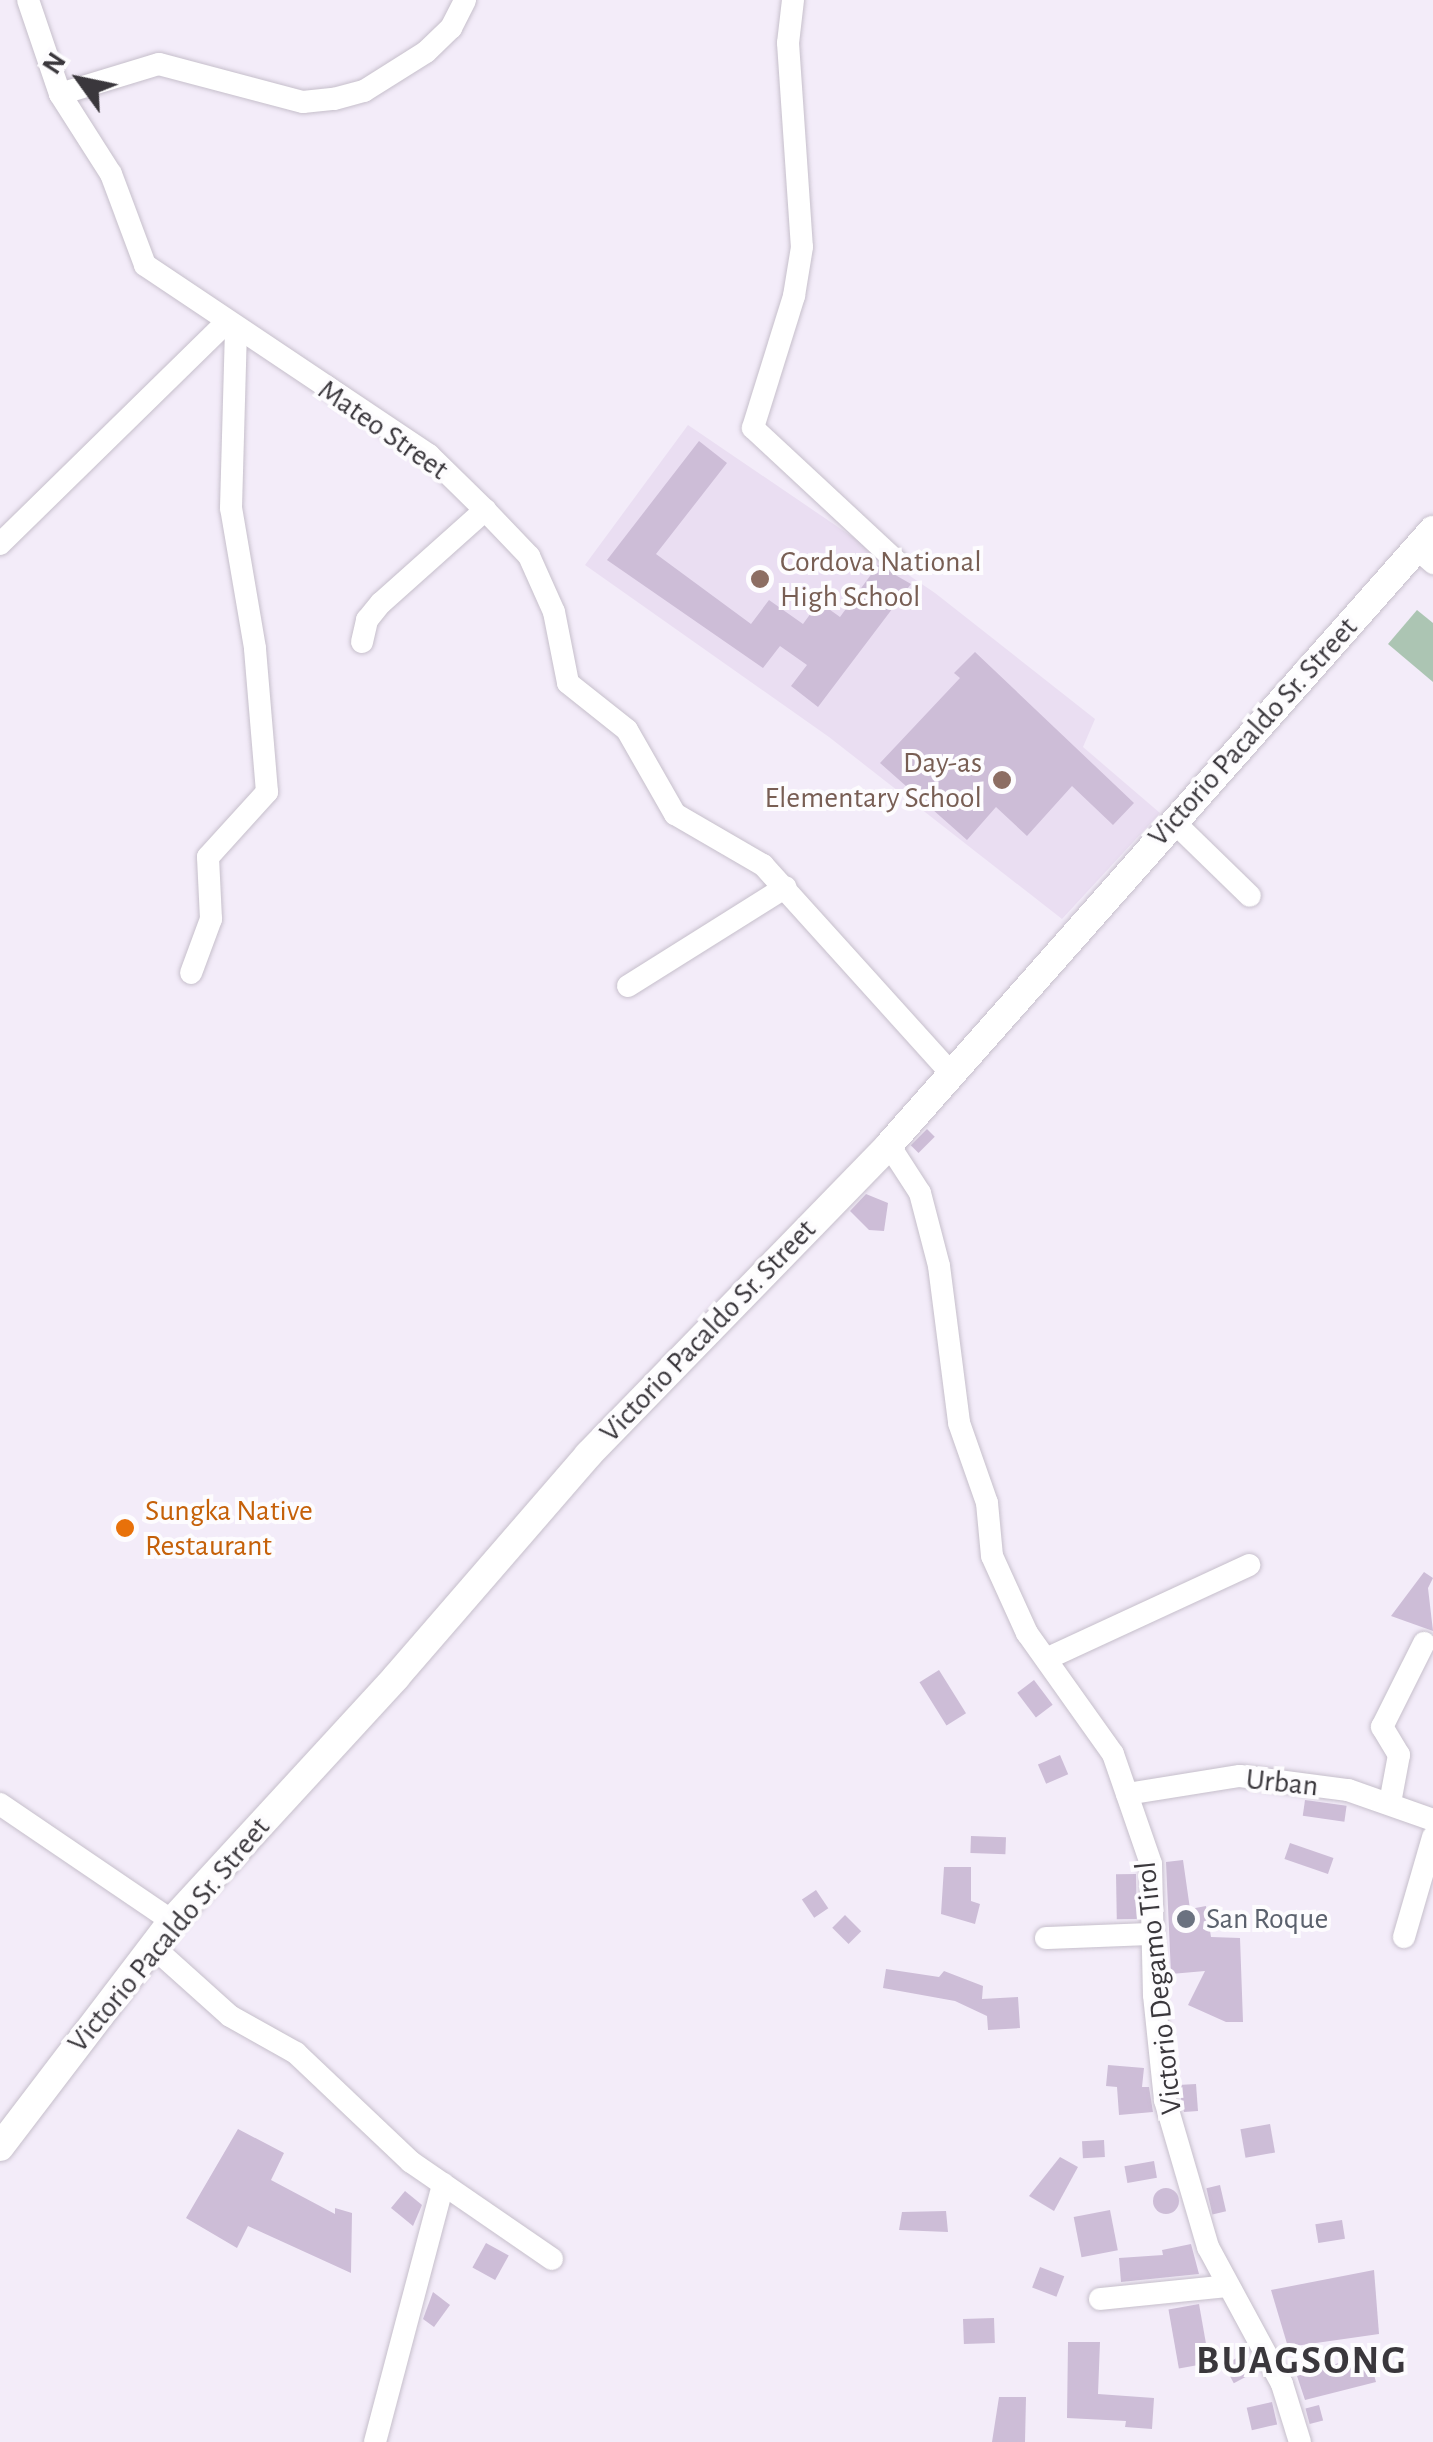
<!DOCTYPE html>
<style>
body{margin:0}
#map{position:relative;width:1433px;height:2442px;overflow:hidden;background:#f3ecf9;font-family:"Alegreya Sans",sans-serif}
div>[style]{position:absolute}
.built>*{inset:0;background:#eadef2}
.green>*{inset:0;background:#acc5b3}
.building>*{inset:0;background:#cdbdd7;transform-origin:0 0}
.round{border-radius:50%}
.roads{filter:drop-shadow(0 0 2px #c6bfcb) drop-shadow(0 0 2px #c6bfcb)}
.minor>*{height:22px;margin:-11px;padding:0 11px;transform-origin:11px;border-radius:11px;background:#fff}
.tertiary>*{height:28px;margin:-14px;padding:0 14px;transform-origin:14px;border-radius:14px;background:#fff}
.dots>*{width:28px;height:28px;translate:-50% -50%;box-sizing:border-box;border:5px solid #fdfcfe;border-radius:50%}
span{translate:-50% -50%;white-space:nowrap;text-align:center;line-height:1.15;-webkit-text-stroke:8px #fdfcfe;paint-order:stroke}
.street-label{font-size:30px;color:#3a373c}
.education-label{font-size:30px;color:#785e54}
.left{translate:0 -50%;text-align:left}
.right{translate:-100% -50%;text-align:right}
.food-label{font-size:30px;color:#c56008}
.worship-label{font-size:30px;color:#5b616d}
.district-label{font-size:40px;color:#3a373c;font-weight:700;letter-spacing:2.5px}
.north{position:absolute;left:30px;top:30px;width:100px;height:100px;-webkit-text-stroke:8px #fdfcfe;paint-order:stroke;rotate:303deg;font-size:28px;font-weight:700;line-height:40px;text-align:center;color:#3a373c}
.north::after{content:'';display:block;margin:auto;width:35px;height:45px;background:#3a373c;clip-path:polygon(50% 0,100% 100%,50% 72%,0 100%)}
</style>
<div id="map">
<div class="built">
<div style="clip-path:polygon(688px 425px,935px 593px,1095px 719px,1083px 747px,1160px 813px,1062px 919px,829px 737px,585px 565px)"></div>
</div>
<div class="green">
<div style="clip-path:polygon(1417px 610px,1433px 623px,1433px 682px,1388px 644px)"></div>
</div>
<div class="building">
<div style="clip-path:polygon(699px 441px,727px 463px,656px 554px,751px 624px,769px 600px,803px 624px,819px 602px,840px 617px,878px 565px,911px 584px,818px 707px,791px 686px,807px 665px,780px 646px,763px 668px,607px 560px)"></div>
<div style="clip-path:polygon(975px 652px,1134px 803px,1113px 825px,1072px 786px,1027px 836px,996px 807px,967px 840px,880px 763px,960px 678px,954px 673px)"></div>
<div style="left:927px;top:1129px;width:11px;height:23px;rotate:45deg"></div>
<div style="clip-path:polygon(866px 1194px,888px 1203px,884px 1231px,869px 1230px,850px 1211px)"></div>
<div style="clip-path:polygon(1424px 1572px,1433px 1578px,1428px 1588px,1433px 1631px,1391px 1616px)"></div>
<div style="left:939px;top:1670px;width:51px;height:23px;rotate:58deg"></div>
<div style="left:1034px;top:1680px;width:31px;height:21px;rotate:53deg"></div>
<div style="left:1060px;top:1755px;width:21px;height:24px;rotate:67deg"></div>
<div style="left:1305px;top:1800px;width:42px;height:16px;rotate:8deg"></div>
<div style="left:971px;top:1836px;width:35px;height:17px;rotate:2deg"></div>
<div style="left:1290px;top:1843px;width:46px;height:17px;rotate:19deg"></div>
<div style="clip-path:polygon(1183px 1860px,1190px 1909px,1206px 1906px,1211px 1937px,1240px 1938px,1243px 2022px,1226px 2022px,1188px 2005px,1205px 1971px,1171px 1974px,1166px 1862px)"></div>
<div style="clip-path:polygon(944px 1867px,971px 1867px,971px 1901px,980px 1904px,975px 1924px,941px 1914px)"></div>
<div style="left:1136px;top:1874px;width:45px;height:20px;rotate:89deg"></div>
<div style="left:816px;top:1890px;width:22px;height:17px;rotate:56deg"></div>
<div style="left:845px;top:1915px;width:23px;height:18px;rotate:45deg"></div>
<div style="clip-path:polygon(886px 1969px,939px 1977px,944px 1971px,983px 1986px,982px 1999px,1018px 1997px,1020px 2028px,988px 2030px,987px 2016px,955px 2001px,883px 1988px)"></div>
<div style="clip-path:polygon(1108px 2065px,1144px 2068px,1142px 2087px,1149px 2087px,1153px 2112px,1119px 2115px,1117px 2087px,1106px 2086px)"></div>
<div style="clip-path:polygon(1196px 2084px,1198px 2111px,1184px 2112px,1178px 2085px)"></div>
<div style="left:1270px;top:2124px;width:29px;height:30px;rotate:80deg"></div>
<div style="clip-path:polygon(238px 2129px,284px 2153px,271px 2180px,335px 2214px,335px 2208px,352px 2213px,351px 2273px,248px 2226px,237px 2248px,186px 2218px)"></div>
<div style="left:1104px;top:2140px;width:17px;height:22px;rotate:87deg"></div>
<div style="clip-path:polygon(1060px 2157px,1078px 2167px,1054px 2211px,1029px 2196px)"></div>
<div style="left:1154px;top:2161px;width:17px;height:30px;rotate:80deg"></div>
<div style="left:1220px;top:2185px;width:27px;height:14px;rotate:77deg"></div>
<div class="round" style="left:1153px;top:2188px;width:26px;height:26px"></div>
<div style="clip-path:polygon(405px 2191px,422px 2205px,413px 2226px,391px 2208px)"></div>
<div style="left:1110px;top:2210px;width:41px;height:37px;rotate:79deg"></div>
<div style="clip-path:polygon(946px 2211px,948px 2232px,899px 2230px,902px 2212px)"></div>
<div style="left:1342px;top:2220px;width:19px;height:27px;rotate:81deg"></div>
<div style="left:486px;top:2243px;width:26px;height:28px;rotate:29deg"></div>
<div style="clip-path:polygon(1191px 2244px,1199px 2274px,1121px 2282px,1119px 2258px,1163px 2255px,1162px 2250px)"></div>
<div style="left:1040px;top:2267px;width:26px;height:22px;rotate:21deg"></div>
<div style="clip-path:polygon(1374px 2270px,1379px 2334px,1288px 2347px,1271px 2290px)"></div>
<div style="clip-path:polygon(433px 2292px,450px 2305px,434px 2327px,423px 2319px)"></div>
<div style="left:1199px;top:2304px;width:60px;height:31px;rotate:80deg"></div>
<div style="left:994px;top:2318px;width:25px;height:31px;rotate:88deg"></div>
<div style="clip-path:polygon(1068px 2342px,1100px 2342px,1098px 2394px,1154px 2398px,1152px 2429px,1125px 2427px,1126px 2421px,1067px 2418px)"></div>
<div style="left:1246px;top:2353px;width:21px;height:25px;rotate:62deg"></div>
<div style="clip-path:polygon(1368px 2354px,1376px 2382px,1305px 2400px,1297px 2376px)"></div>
<div style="clip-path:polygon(999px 2397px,1026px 2397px,1025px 2442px,992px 2442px)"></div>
<div style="left:1272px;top:2402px;width:23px;height:26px;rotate:77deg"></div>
<div style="left:1319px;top:2405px;width:16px;height:14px;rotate:75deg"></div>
</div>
<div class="roads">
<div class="minor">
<div style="left:28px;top:0;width:99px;rotate:71.2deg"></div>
<div style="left:60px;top:94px;width:95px;rotate:57.5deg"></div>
<div style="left:111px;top:174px;width:97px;rotate:69.5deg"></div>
<div style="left:145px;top:265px;width:342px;rotate:33.8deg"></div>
<div style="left:429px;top:455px;width:78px;rotate:44.5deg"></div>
<div style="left:485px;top:510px;width:64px;rotate:46.3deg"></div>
<div style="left:529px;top:556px;width:61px;rotate:65.9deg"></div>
<div style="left:554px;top:612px;width:72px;rotate:78.8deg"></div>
<div style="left:568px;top:683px;width:75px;rotate:38.5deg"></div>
<div style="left:627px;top:730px;width:97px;rotate:60.3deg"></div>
<div style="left:675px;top:814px;width:102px;rotate:30.1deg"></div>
<div style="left:763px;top:865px;width:279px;rotate:47.9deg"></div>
<div style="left:793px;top:0;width:43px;rotate:96.6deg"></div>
<div style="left:788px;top:43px;width:204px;rotate:86.1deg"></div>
<div style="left:802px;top:247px;width:50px;rotate:99.3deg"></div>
<div style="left:794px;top:296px;width:138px;rotate:107.3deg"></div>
<div style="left:753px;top:428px;width:195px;rotate:42.9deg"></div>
<div style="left:60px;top:94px;width:103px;rotate:-16.9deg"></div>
<div style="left:159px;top:64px;width:149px;rotate:14.8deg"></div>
<div style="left:303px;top:102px;width:31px;rotate:-6deg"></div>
<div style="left:334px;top:99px;width:31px;rotate:-15deg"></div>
<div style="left:364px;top:91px;width:73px;rotate:-32.2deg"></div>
<div style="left:426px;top:52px;width:35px;rotate:-44deg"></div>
<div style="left:451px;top:28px;width:31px;rotate:-63deg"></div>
<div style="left:0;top:544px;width:316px;rotate:-44.4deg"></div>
<div style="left:1416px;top:548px;width:23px;rotate:41deg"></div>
<div style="left:362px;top:642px;width:23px;rotate:-77deg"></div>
<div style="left:367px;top:620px;width:22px;rotate:-51deg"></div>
<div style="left:381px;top:603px;width:140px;rotate:-41.8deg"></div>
<div style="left:1173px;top:821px;width:107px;rotate:44.2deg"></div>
<div style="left:191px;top:973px;width:58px;rotate:-69.7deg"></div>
<div style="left:211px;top:919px;width:62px;rotate:-92.8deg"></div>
<div style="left:208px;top:857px;width:88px;rotate:-47.8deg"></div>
<div style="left:267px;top:792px;width:144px;rotate:-94.8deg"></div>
<div style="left:255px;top:648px;width:142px;rotate:-99.7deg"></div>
<div style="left:231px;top:508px;width:179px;rotate:-88.4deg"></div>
<div style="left:628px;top:986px;width:186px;rotate:-32.1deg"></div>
<div style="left:889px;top:1145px;width:57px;rotate:57.1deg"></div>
<div style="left:920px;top:1193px;width:75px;rotate:75.4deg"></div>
<div style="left:939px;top:1266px;width:158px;rotate:82.7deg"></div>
<div style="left:959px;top:1423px;width:85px;rotate:70.7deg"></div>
<div style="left:987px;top:1503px;width:53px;rotate:84.6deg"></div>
<div style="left:992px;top:1556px;width:85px;rotate:65.6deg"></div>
<div style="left:1027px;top:1633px;width:148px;rotate:54.6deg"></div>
<div style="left:1113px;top:1754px;width:116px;rotate:70.9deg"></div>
<div style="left:1151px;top:1864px;width:131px;rotate:88.7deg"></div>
<div style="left:1154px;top:1995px;width:106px;rotate:84deg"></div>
<div style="left:1165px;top:2100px;width:153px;rotate:73.7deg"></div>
<div style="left:1208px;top:2247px;width:156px;rotate:61.6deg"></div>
<div style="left:1282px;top:2384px;width:61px;rotate:72.8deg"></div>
<div style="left:1046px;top:1659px;width:224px;rotate:-24.8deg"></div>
<div style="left:1127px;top:1794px;width:114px;rotate:-9.1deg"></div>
<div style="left:1240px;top:1776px;width:109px;rotate:7.4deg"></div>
<div style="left:1348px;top:1790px;width:90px;rotate:19.4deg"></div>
<div style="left:1390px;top:1803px;width:49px;rotate:-79.4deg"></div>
<div style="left:1399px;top:1755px;width:33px;rotate:-121deg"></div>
<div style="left:1382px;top:1727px;width:94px;rotate:-63.4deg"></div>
<div style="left:0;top:1804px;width:208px;rotate:34.2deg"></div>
<div style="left:1404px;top:1937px;width:104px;rotate:-73.8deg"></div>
<div style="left:1046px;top:1938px;width:105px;rotate:-2.2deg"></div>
<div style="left:152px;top:1946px;width:105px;rotate:41.9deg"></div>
<div style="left:230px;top:2016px;width:76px;rotate:29.3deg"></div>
<div style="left:296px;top:2053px;width:158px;rotate:43.5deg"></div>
<div style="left:411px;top:2162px;width:171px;rotate:34.5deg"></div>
<div style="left:1100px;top:2299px;width:129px;rotate:-5.8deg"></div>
<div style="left:375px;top:2442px;width:267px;rotate:-75.2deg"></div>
</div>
<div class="tertiary">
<div style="left:0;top:2147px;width:284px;rotate:-52.7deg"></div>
<div style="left:172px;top:1921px;width:331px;rotate:-47.4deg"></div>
<div style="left:396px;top:1677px;width:294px;rotate:-49.1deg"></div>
<div style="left:588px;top:1455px;width:432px;rotate:-45.8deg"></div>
<div style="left:889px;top:1145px;width:821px;rotate:-48.51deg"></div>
</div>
</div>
<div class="dots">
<div style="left:760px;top:579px;background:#8d6e63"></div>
<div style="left:1002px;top:780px;background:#8d6e63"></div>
<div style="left:125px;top:1528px;background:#e8710a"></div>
<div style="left:1186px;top:1919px;background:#6b7280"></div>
</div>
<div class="street-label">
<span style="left:383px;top:430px;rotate:35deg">Mateo Street</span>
<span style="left:1253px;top:732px;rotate:-48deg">Victorio Pacaldo Sr. Street</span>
<span style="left:708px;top:1331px;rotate:-46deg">Victorio Pacaldo Sr. Street</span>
<span style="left:1282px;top:1783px;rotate:6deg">Urban</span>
<span style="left:169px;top:1935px;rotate:-50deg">Victorio Pacaldo Sr. Street</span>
<span style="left:1159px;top:1988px;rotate:-96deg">Victorio Degamo Tirol</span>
</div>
<div class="education-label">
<span class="left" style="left:780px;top:579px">Cordova National<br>High School</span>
<span class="right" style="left:982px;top:780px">Day-as<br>Elementary School</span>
</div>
<div class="food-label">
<span class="left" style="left:145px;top:1528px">Sungka Native<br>Restaurant</span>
</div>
<div class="worship-label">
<span class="left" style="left:1206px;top:1919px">San Roque</span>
</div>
<div class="district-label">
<span style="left:1302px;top:2361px">BUAGSONG</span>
</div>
<div class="north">N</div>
</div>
